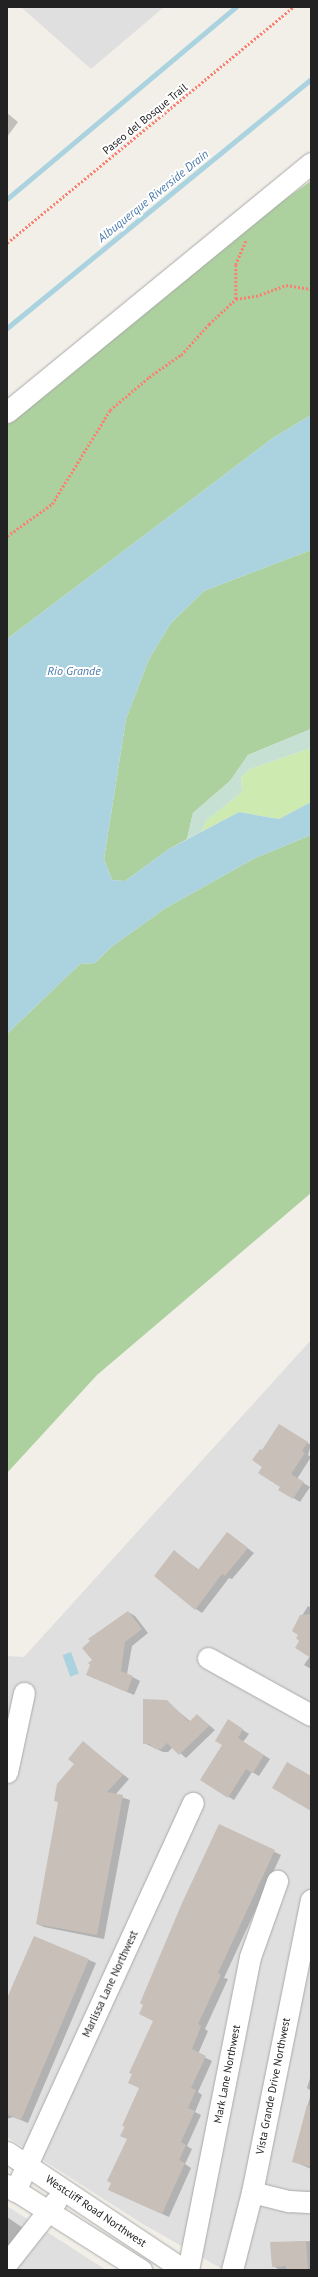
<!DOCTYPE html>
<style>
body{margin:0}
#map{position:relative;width:318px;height:2277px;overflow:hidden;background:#f2efe9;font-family:"PT Sans",sans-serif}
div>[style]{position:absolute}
.residential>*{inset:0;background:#e0dfdf}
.grass>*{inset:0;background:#cdebb0}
.forest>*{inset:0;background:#add19e}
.wetland>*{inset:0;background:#c6e0d4}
.water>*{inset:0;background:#aad3df;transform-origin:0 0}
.shadow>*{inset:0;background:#0003}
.stream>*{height:4.5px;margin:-2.25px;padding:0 2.25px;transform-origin:2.25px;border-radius:2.25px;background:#aad3df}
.building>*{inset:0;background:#c7bfb8}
.path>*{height:2.5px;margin-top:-1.25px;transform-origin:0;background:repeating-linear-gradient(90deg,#fa8072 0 2px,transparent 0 4px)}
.roads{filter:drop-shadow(0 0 1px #a9a9a9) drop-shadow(0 0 1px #a9a9a9)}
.minor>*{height:21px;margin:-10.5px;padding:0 10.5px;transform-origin:10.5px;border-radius:10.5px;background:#fff}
span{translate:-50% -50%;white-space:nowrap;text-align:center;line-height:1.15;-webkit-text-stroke:4px #fff;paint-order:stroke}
.street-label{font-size:11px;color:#222}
.water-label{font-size:12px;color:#4a7aab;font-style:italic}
.frame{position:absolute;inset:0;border:8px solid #222;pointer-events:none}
</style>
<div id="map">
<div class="residential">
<div style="clip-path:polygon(21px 7px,164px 7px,91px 69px)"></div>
<div style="clip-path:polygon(311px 1340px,311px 2270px,224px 2270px,141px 2223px,7px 2137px,7px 1656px,24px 1657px)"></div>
<div style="clip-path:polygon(7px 2206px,106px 2270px,7px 2270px)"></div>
</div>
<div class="grass">
<div style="clip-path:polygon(311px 748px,311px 802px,279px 819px,239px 812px,201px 832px,206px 821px,242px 792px,241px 777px,250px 769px)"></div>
</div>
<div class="forest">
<div style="clip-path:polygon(311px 181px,311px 415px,273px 438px,7px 639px,7px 420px,264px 214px)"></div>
<div style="clip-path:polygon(311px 550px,311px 729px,248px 755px,230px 781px,193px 813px,187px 839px,169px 849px,125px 881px,112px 880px,104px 859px,126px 719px,149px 659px,171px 623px,204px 591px)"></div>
<div style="clip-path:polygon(311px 835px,311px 1193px,97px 1375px,7px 1473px,7px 1034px,80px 964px,95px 963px,110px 948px,164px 909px,253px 859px)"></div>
</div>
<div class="wetland">
<div style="clip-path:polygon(311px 729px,311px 748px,250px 769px,241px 777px,242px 792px,206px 821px,201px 832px,187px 839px,193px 813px,230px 781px,248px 755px)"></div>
</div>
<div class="water">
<div style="clip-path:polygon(311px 415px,311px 550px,204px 591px,171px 623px,149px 659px,126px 719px,104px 859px,112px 880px,125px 881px,169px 849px,239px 812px,279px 819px,311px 802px,311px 835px,253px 859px,164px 909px,110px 948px,95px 963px,80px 964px,7px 1034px,7px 639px,273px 438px)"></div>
<div style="left:71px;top:1652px;width:23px;height:9px;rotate:70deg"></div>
</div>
<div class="shadow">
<div style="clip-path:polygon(7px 113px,18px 122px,7px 137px)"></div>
<div style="clip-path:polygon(286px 1429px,311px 1445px,308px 1455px,311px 1457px,297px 1479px,310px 1487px,300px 1502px,279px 1489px,281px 1487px,263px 1466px)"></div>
<div style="clip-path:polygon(228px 1533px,254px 1553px,232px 1579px,229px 1578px,202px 1613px,196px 1609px,175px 1552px,199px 1570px)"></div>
<div style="clip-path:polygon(308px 1606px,311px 1608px,311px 1669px,304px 1665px,310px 1656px,301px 1640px,300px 1635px,293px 1630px)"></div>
<div style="clip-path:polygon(128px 1612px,135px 1616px,148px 1633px,132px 1646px,127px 1674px,140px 1681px,134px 1695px,87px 1675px,93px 1660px)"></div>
<div style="clip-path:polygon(166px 1701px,191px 1722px,197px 1715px,215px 1730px,186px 1758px,173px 1747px,168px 1752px,163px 1752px,144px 1743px)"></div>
<div style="clip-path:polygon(234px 1724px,249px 1734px,243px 1742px,270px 1759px,259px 1776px,252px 1772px,234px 1800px,229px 1797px,223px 1745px)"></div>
<div style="clip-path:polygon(83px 1742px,129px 1779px,115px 1795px,130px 1800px,104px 1939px,44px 1927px,37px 1924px,59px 1803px,55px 1800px,75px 1764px)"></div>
<div style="clip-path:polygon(219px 1825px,281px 1855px,224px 1978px,228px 1979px,205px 2029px,208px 2031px,198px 2054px,212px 2061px,198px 2092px,202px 2095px,195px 2112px,201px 2115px,187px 2146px,192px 2149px,185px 2164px,191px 2168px,169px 2217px,116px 2193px,128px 2139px,121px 2136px,125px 2127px,123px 2125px,140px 2088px,154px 2021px)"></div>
<div style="clip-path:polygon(34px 1937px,96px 1963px,28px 2123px,13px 2117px,7px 2119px,7px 2001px)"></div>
<div style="clip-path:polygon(311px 2075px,311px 2091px,307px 2088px)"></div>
<div style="clip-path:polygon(311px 2093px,311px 2169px,293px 2161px)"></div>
<div style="clip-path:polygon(7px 2217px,23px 2228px,7px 2252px)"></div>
<div style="clip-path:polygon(311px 2241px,311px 2270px,280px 2270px,273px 2266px,271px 2243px)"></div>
</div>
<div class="stream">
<div style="left:7px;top:199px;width:299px;rotate:-40deg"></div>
<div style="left:7px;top:328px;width:393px;rotate:-39.3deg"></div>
</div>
<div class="building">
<div style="clip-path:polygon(279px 1424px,308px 1442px,302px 1451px,305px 1453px,291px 1474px,304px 1482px,293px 1499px,278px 1490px,280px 1487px,258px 1473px,262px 1467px,252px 1460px,260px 1449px,262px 1450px)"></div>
<div style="clip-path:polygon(227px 1532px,248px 1548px,225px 1576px,222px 1574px,195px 1610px,154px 1576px,174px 1550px,198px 1570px)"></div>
<div style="clip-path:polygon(128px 1611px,142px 1629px,125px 1642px,121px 1671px,133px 1676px,127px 1692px,86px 1675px,90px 1665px,88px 1663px,92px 1660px,82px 1648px,90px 1641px,88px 1639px)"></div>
<div style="clip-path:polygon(311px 1614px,311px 1658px,295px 1648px,299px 1641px,296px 1638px,298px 1635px,292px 1631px,300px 1615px)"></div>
<div style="clip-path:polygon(143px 1699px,167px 1700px,189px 1722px,197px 1714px,209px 1726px,179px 1755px,167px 1743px,161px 1749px,155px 1749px,149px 1744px,143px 1744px)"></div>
<div style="clip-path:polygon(228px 1719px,243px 1729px,238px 1738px,264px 1755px,253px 1773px,246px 1769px,228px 1798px,200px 1780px,222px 1745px,215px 1741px)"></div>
<div style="clip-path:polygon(83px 1741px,123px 1775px,107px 1792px,123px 1795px,97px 1935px,36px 1924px,58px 1802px,54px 1801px,57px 1784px,74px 1764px,68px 1759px)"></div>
<div style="clip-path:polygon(287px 1762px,311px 1776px,311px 1811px,272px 1788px)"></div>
<div style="clip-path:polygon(219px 1824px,275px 1850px,218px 1973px,221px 1975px,198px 2024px,201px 2026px,192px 2049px,206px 2056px,191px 2088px,196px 2090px,188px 2108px,195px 2111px,181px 2142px,186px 2145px,179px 2160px,185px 2163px,162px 2214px,108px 2190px,111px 2183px,107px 2181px,127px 2139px,120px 2136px,125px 2126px,122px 2126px,139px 2088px,128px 2083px,132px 2074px,129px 2073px,153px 2021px,139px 2014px,143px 2005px,140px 2003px,182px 1903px)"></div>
<div style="clip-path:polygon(34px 1936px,89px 1959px,21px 2120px,7px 2114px,7px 1998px)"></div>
<div style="clip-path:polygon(307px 2105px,311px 2106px,311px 2167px,292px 2162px)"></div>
<div style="clip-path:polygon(306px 2241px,308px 2270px,286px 2270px,286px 2266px,272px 2267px,270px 2242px)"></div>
</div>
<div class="path">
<div style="left:246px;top:241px;width:26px;rotate:113deg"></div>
<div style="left:236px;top:265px;width:34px;rotate:90deg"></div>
<div style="left:236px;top:299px;width:20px;rotate:-9deg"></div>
<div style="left:256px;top:296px;width:32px;rotate:-20deg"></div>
<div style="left:286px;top:285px;width:25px;rotate:9deg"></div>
<div style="left:7px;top:243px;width:371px;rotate:-39.5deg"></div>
<div style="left:7px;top:536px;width:55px;rotate:-35.4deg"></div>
<div style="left:52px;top:504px;width:110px;rotate:-58.3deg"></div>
<div style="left:110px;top:410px;width:51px;rotate:-40.2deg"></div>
<div style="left:149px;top:377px;width:39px;rotate:-35deg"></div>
<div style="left:181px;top:355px;width:42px;rotate:-47.9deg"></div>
<div style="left:209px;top:324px;width:37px;rotate:-43deg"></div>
</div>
<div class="roads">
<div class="minor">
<div style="left:7px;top:412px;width:393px;rotate:-39.3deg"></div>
<div style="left:208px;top:1658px;width:118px;rotate:29deg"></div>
<div style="left:7px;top:1772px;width:81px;rotate:-77.9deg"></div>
<div style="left:7px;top:2152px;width:213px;rotate:33.7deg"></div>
<div style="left:7px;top:2185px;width:159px;rotate:32.4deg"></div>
<div style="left:15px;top:2191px;width:427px;rotate:-65.4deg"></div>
<div style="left:252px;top:2192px;width:38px;rotate:14deg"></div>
<div style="left:289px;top:2201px;width:22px;rotate:3deg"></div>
<div style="left:7px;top:2263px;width:79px;rotate:-51.7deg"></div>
<div style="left:188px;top:2270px;width:319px;rotate:-78.8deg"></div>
<div style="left:250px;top:1957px;width:81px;rotate:-70.4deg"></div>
<div style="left:232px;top:2270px;width:81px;rotate:-75.6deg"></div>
<div style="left:252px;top:2192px;width:298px;rotate:-78.6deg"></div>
</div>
</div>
<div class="street-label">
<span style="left:145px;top:119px;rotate:-39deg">Paseo del Bosque Trail</span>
<span style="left:110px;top:1984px;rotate:-65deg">Marlissa Lane Northwest</span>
<span style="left:227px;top:2074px;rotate:-79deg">Mark Lane Northwest</span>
<span style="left:273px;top:2086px;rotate:-79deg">Vista Grande Drive Northwest</span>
<span style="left:96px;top:2211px;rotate:34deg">Westcliff Road Northwest</span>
</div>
<div class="water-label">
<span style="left:153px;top:196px;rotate:-39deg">Albuquerque Riverside Drain</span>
<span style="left:74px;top:671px">Rio Grande</span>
</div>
<div class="frame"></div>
</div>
